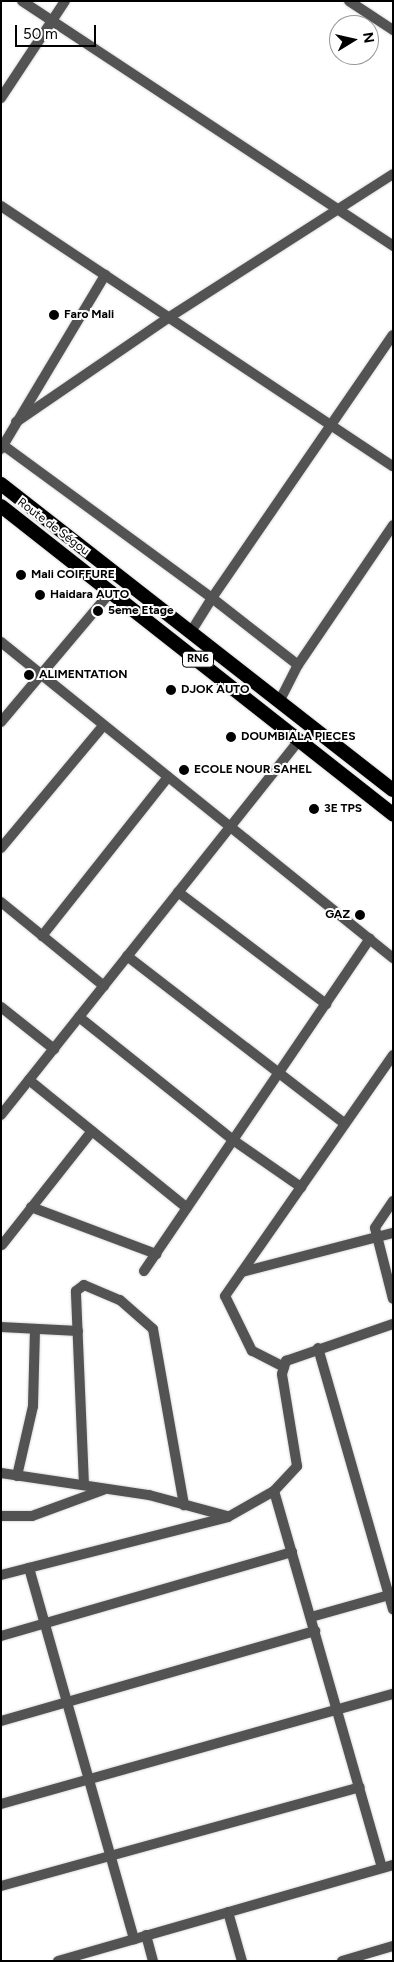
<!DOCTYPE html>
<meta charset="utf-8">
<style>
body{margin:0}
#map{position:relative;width:394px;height:1962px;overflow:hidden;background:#fff;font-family:Figtree,sans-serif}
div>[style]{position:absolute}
.roads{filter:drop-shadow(0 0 1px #dbdbdb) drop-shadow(0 0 1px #dbdbdb)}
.minor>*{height:10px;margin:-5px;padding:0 5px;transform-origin:5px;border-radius:5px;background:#535353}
.trunk>*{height:14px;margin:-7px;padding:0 7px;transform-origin:7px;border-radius:7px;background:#000}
.dots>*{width:14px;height:14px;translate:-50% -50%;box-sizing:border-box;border:2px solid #fff;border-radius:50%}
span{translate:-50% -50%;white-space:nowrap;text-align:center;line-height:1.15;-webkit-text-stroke:4px #fff;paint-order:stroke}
.shield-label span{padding:1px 4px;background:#fff;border:1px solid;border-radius:4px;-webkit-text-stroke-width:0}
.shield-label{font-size:11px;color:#000;font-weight:700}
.poi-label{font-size:12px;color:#000;font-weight:700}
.left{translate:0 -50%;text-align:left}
.right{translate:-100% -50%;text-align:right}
.street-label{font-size:12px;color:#000}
.frame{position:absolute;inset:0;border:2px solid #000;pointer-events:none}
.north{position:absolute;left:329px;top:15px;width:50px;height:50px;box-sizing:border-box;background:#fff;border:1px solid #999;border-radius:50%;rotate:81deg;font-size:14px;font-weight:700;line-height:20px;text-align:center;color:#000}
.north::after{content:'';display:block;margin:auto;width:18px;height:22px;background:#000;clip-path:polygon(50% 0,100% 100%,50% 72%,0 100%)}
.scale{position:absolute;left:15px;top:25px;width:81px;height:22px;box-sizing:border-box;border:2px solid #000;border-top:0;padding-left:6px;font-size:15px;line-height:18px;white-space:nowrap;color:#000;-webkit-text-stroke:4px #fff;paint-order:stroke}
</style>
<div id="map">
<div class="roads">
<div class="minor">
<div style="left:22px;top:1px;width:445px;rotate:33.4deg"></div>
<div style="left:349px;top:1px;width:53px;rotate:33.4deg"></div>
<div style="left:1px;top:98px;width:116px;rotate:-56.6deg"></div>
<div style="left:1px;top:206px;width:470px;rotate:33.6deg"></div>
<div style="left:16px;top:422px;width:184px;rotate:-34.4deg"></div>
<div style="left:168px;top:318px;width:267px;rotate:-32.6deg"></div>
<div style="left:3px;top:445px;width:259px;rotate:36.2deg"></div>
<div style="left:212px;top:598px;width:38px;rotate:122deg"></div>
<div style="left:1px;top:449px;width:203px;rotate:-59.1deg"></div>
<div style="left:1px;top:642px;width:504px;rotate:38.87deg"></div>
<div style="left:298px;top:665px;width:109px;rotate:-142.1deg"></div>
<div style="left:212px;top:598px;width:319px;rotate:-55.5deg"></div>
<div style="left:280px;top:700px;width:39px;rotate:-63deg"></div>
<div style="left:298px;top:665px;width:169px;rotate:-55.8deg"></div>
<div style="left:1px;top:722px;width:172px;rotate:-49.9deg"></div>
<div style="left:1px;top:848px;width:160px;rotate:-50.1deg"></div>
<div style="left:178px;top:892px;width:186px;rotate:37.1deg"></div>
<div style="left:1px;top:902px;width:133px;rotate:39.2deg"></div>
<div style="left:42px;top:936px;width:203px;rotate:-51.6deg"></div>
<div style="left:127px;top:956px;width:275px;rotate:37.6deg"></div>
<div style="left:1px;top:1007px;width:68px;rotate:38.4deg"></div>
<div style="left:79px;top:1017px;width:197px;rotate:38.6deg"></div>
<div style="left:233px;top:1140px;width:83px;rotate:34.7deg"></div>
<div style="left:29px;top:1080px;width:203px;rotate:39deg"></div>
<div style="left:1px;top:1115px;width:479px;rotate:-51.5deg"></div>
<div style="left:393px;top:1201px;width:32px;rotate:124deg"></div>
<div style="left:375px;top:1228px;width:73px;rotate:75.8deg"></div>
<div style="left:31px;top:1207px;width:134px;rotate:20.6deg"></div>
<div style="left:2px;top:1245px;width:145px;rotate:-51.7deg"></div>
<div style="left:144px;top:1271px;width:402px;rotate:-55.8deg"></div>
<div style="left:242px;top:1272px;width:156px;rotate:-14.5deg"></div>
<div style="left:1px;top:1327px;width:77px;rotate:3deg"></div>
<div style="left:318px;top:1348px;width:272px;rotate:74deg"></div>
<div style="left:284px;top:1367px;width:36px;rotate:-153deg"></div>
<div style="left:252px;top:1351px;width:61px;rotate:-116.1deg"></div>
<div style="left:225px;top:1296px;width:294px;rotate:-55.1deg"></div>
<div style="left:1px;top:1473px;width:150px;rotate:8.5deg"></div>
<div style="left:149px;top:1495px;width:81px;rotate:15.1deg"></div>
<div style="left:17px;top:1476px;width:72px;rotate:-77.1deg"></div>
<div style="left:33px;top:1406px;width:76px;rotate:-88.5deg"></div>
<div style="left:84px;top:1485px;width:194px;rotate:-92.4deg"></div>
<div style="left:76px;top:1291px;width:10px;rotate:-37deg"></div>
<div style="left:84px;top:1285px;width:39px;rotate:23deg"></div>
<div style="left:120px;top:1300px;width:44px;rotate:41.3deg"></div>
<div style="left:153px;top:1329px;width:179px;rotate:80deg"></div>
<div style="left:274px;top:1491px;width:392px;rotate:74deg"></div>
<div style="left:1px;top:1516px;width:31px"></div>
<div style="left:32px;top:1516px;width:76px;rotate:-20.1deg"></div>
<div style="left:29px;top:1568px;width:386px;rotate:74.2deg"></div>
<div style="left:1px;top:1575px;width:234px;rotate:-14.3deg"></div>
<div style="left:228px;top:1517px;width:53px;rotate:-29.5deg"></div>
<div style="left:274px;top:1491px;width:34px;rotate:-47deg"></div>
<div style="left:297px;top:1466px;width:93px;rotate:-99.3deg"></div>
<div style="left:282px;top:1374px;width:14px;rotate:-73deg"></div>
<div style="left:286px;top:1361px;width:113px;rotate:-19.1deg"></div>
<div style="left:311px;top:1617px;width:85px;rotate:-15.7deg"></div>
<div style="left:1px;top:1636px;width:303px;rotate:-16.1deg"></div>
<div style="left:1px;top:1721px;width:327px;rotate:-16deg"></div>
<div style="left:1px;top:1804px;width:407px;rotate:-15.7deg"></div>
<div style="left:1px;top:1886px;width:372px;rotate:-15.4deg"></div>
<div style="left:228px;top:1912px;width:51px;rotate:74.1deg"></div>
<div style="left:146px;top:1935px;width:27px;rotate:75deg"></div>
<div style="left:58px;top:1961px;width:348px;rotate:-16deg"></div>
<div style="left:342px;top:1961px;width:53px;rotate:-16.4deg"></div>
</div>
<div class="trunk">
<div style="left:1px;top:484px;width:497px;rotate:38deg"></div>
<div style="left:1px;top:506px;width:499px;rotate:38.2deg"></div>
</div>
</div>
<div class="dots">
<div style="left:54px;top:315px;background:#000"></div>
<div style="left:21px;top:575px;background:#000"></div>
<div style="left:40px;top:595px;background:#000"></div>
<div style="left:98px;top:611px;background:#000"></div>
<div style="left:29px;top:675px;background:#000"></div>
<div style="left:171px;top:690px;background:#000"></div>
<div style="left:231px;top:737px;background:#000"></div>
<div style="left:184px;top:770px;background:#000"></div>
<div style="left:314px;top:809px;background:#000"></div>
<div style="left:360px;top:915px;background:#000"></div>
</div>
<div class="shield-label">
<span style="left:198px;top:659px">RN6</span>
</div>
<div class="poi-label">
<span class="left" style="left:64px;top:315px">Faro Mali</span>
<span class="left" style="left:31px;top:575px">Mali COIFFURE</span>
<span class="left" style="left:50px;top:595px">Haidara AUTO</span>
<span class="left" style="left:108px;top:611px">5eme Etage</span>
<span class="left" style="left:39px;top:675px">ALIMENTATION</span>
<span class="left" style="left:181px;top:690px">DJOK AUTO</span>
<span class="left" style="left:241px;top:737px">DOUMBIALA PIECES</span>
<span class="left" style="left:194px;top:770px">ECOLE NOUR SAHEL</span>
<span class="left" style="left:324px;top:809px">3E TPS</span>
<span class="right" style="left:350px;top:915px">GAZ</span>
</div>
<div class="street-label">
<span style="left:53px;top:527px;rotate:37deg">Route de Ségou</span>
</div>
<div class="frame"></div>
<div class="north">N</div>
<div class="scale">50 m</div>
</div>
